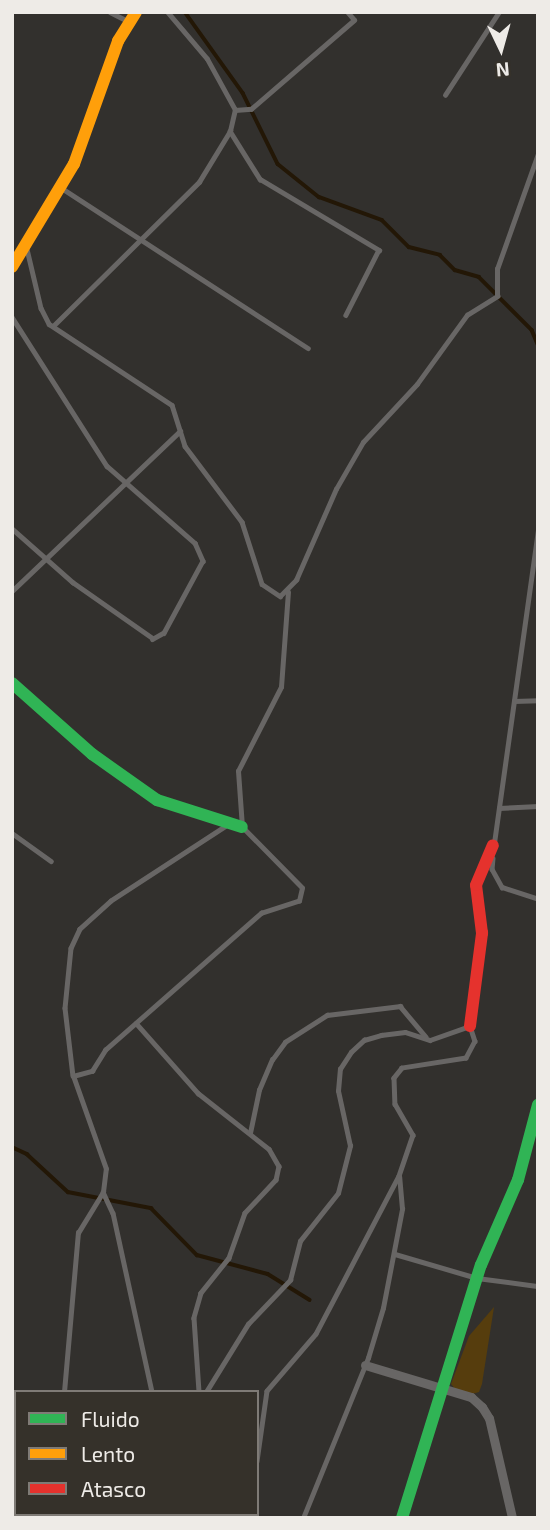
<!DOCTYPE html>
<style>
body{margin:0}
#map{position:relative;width:550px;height:1530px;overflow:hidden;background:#32302d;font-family:"Exo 2",sans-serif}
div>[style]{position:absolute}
.green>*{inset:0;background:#563d0d}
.stream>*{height:3.5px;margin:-1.75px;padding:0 1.75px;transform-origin:1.75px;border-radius:1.75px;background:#231706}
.lane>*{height:4.5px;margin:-2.25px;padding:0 2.25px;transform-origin:2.25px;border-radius:2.25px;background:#686665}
.street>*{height:9px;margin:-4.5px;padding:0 4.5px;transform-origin:4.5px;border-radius:4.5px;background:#686665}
.fast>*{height:12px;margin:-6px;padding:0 6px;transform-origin:6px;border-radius:6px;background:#30b455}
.slow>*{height:12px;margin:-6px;padding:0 6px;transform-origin:6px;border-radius:6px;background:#ff9f0a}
.jam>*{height:12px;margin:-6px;padding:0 6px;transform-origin:6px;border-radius:6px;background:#e5322d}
span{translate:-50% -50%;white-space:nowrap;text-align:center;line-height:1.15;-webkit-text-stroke:5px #35312a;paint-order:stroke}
.frame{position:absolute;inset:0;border:14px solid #eeebe7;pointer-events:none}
.legend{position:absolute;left:14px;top:1390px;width:245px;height:126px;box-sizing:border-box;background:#35312a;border:2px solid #7f7b76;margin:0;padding:9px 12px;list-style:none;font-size:21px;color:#eeebe7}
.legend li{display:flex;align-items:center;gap:14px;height:35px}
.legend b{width:35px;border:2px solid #7f7b76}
.north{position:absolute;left:466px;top:14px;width:70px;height:70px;-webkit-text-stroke:5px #35312a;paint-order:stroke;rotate:175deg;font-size:19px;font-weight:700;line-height:28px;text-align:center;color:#eeebe7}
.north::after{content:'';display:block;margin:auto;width:24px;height:32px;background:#eeebe7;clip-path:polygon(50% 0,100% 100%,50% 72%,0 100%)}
</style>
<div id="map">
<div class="green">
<div style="clip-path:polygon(494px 1307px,482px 1384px,479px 1392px,462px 1397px,451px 1384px,469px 1336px)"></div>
</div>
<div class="stream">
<div style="left:185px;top:12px;width:100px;rotate:54.4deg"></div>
<div style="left:243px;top:93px;width:79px;rotate:63.8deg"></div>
<div style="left:278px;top:164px;width:53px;rotate:38.8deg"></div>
<div style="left:319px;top:197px;width:67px;rotate:20.1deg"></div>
<div style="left:382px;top:220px;width:38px;rotate:45deg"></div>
<div style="left:409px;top:247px;width:32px;rotate:14deg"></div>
<div style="left:440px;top:255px;width:21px;rotate:45deg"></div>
<div style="left:455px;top:270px;width:25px;rotate:16deg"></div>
<div style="left:479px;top:277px;width:75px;rotate:45deg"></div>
<div style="left:532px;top:330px;width:15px;rotate:67deg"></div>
<div style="left:12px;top:1147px;width:17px;rotate:25deg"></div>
<div style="left:27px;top:1154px;width:56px;rotate:42.8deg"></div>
<div style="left:68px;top:1192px;width:85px;rotate:10.9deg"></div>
<div style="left:151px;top:1208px;width:66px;rotate:45.6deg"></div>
<div style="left:197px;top:1255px;width:73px;rotate:15deg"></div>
<div style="left:268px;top:1274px;width:49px;rotate:31.8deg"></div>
</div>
<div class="lane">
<div style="left:110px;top:12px;width:20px;rotate:27deg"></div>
<div style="left:445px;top:95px;width:99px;rotate:-57deg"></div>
<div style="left:235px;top:110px;width:16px;rotate:-4deg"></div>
<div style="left:251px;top:109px;width:136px;rotate:-40.8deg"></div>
<div style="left:354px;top:20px;width:11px;rotate:-131deg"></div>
<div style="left:230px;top:131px;width:57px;rotate:58deg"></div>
<div style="left:260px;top:179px;width:139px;rotate:30.8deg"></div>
<div style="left:379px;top:250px;width:73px;rotate:116.9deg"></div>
<div style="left:63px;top:189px;width:292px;rotate:33deg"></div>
<div style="left:27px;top:249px;width:61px;rotate:76.7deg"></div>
<div style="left:41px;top:308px;width:18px;rotate:63deg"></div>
<div style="left:49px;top:324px;width:147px;rotate:33.4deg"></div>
<div style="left:172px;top:405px;width:43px;rotate:72.4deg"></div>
<div style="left:185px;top:446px;width:95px;rotate:53.1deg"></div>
<div style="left:242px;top:522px;width:65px;rotate:72.1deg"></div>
<div style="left:262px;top:584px;width:22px;rotate:34deg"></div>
<div style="left:280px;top:596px;width:23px;rotate:-45deg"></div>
<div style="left:296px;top:580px;width:99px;rotate:-66.3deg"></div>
<div style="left:336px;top:489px;width:54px;rotate:-60.1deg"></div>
<div style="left:363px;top:442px;width:79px;rotate:-47deg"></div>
<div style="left:417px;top:384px;width:85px;rotate:-54.1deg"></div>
<div style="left:467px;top:315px;width:36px;rotate:-32deg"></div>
<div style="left:497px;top:296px;width:27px;rotate:-90deg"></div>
<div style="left:497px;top:269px;width:122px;rotate:-70.4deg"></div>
<div style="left:12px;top:317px;width:177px;rotate:57.5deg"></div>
<div style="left:107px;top:466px;width:117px;rotate:41.2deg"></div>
<div style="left:195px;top:543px;width:20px;rotate:66deg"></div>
<div style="left:203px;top:561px;width:82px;rotate:118.4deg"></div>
<div style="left:164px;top:633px;width:13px;rotate:151deg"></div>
<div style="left:153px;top:639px;width:98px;rotate:-145deg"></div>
<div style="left:73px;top:583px;width:81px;rotate:-138.5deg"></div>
<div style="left:53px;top:326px;width:205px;rotate:-44.6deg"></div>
<div style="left:199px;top:182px;width:60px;rotate:-58.7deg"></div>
<div style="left:230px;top:131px;width:22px;rotate:-77deg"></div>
<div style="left:235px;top:110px;width:58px;rotate:-118.8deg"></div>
<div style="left:207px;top:59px;width:62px;rotate:-130.4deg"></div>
<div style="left:12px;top:591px;width:232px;rotate:-43.6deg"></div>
<div style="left:514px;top:701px;width:24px;rotate:-2deg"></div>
<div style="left:499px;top:808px;width:39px;rotate:-3deg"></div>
<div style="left:226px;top:826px;width:137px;rotate:146.9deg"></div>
<div style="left:111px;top:901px;width:42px;rotate:137.9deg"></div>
<div style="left:80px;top:929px;width:21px;rotate:115deg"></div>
<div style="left:71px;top:948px;width:60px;rotate:95.7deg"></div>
<div style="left:65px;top:1008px;width:68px;rotate:83.3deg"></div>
<div style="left:73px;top:1076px;width:20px;rotate:-15deg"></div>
<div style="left:92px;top:1071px;width:25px;rotate:-58deg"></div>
<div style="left:105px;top:1050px;width:208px;rotate:-41.3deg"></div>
<div style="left:261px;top:913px;width:40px;rotate:-18deg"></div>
<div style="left:299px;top:901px;width:13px;rotate:-77deg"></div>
<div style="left:302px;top:888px;width:86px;rotate:-134.5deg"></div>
<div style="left:242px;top:827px;width:56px;rotate:-94.1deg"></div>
<div style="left:238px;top:771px;width:94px;rotate:-62.9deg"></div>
<div style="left:281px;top:687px;width:95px;rotate:-85.8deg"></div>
<div style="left:12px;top:833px;width:48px;rotate:35.7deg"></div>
<div style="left:494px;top:843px;width:317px;rotate:-82deg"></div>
<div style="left:493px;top:858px;width:11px;rotate:95deg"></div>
<div style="left:492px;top:869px;width:21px;rotate:61deg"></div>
<div style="left:502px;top:887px;width:38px;rotate:18deg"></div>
<div style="left:136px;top:1023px;width:94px;rotate:48.5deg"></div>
<div style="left:198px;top:1093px;width:90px;rotate:38.3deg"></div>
<div style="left:269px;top:1149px;width:20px;rotate:60deg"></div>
<div style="left:279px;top:1166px;width:14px;rotate:102deg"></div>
<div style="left:276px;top:1180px;width:45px;rotate:133.2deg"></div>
<div style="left:245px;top:1213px;width:48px;rotate:109.6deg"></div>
<div style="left:229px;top:1258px;width:45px;rotate:128.7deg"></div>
<div style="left:201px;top:1293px;width:26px;rotate:106deg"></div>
<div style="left:194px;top:1318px;width:74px;rotate:86.1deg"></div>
<div style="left:250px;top:1133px;width:44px;rotate:-78.2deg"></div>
<div style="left:259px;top:1090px;width:33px;rotate:-67deg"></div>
<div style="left:272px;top:1060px;width:22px;rotate:-54deg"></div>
<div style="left:285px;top:1042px;width:50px;rotate:-32.7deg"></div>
<div style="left:327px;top:1015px;width:74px;rotate:-7deg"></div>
<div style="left:400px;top:1006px;width:40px;rotate:50deg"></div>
<div style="left:103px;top:1192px;width:23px;rotate:65deg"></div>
<div style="left:113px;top:1213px;width:183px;rotate:77.7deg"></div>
<div style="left:395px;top:1254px;width:85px;rotate:16.3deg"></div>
<div style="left:477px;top:1278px;width:62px;rotate:7.5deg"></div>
<div style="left:64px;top:1392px;width:160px;rotate:-85deg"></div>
<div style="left:78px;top:1233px;width:48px;rotate:-58.6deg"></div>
<div style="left:103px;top:1192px;width:23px;rotate:-83deg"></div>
<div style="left:106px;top:1169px;width:99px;rotate:-109.5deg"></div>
<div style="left:206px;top:1392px;width:80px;rotate:-58.3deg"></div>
<div style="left:248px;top:1324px;width:61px;rotate:-46.3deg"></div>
<div style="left:290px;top:1280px;width:40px;rotate:-75.6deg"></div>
<div style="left:300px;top:1241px;width:61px;rotate:-51.6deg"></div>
<div style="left:338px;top:1193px;width:49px;rotate:-75.7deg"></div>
<div style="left:350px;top:1146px;width:56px;rotate:-102.3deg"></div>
<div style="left:338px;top:1091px;width:22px;rotate:-85deg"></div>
<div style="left:340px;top:1069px;width:20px;rotate:-57deg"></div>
<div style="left:351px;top:1052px;width:18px;rotate:-43deg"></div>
<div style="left:364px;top:1040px;width:18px;rotate:-16deg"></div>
<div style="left:381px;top:1035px;width:24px;rotate:-7deg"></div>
<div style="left:405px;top:1032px;width:26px;rotate:18deg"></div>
<div style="left:430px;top:1040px;width:42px;rotate:-19.3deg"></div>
<div style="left:470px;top:1026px;width:16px;rotate:72deg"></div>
<div style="left:475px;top:1041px;width:19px;rotate:118deg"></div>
<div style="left:466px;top:1058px;width:65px;rotate:171.1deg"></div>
<div style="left:402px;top:1068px;width:13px;rotate:129deg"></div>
<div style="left:394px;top:1078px;width:26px;rotate:88deg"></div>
<div style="left:395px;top:1104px;width:36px;rotate:60deg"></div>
<div style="left:413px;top:1135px;width:43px;rotate:108.9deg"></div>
<div style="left:399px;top:1176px;width:178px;rotate:117.7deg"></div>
<div style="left:316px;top:1334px;width:75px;rotate:130.7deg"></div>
<div style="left:267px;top:1391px;width:71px;rotate:98.1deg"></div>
<div style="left:78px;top:1514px;width:4px;rotate:76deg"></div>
<div style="left:142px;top:1514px;width:4px;rotate:76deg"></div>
<div style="left:205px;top:1514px;width:4px;rotate:76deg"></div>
<div style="left:239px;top:1518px;width:4px;rotate:-76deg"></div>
<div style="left:303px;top:1518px;width:173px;rotate:-67.9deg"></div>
<div style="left:368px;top:1358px;width:52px;rotate:-73.3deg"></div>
<div style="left:383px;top:1308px;width:101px;rotate:-79.1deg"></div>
<div style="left:402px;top:1209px;width:32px;rotate:-95deg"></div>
</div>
<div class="street">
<div style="left:365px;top:1365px;width:111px;rotate:16.8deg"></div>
<div style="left:471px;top:1397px;width:15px;rotate:42deg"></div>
<div style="left:482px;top:1407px;width:13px;rotate:58deg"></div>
<div style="left:489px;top:1418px;width:103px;rotate:77deg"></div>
</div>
<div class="fast">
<div style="left:12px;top:683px;width:107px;rotate:41.6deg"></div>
<div style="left:92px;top:754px;width:80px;rotate:35.3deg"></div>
<div style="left:157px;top:800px;width:89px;rotate:17.6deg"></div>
<div style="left:402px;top:1518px;width:265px;rotate:-72.7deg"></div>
<div style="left:481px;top:1265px;width:93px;rotate:-66.5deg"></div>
<div style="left:518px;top:1180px;width:78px;rotate:-75.1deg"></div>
</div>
<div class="slow">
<div style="left:12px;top:267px;width:120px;rotate:-59deg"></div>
<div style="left:74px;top:164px;width:131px;rotate:-70.3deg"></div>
<div style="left:118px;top:41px;width:34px;rotate:-58deg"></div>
</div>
<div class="jam">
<div style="left:470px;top:1026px;width:94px;rotate:-82.6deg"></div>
<div style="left:482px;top:933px;width:48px;rotate:-97.1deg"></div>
<div style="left:476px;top:885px;width:43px;rotate:-67deg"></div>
</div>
<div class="frame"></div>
<ul class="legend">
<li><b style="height:9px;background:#30b455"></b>Fluido</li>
<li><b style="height:9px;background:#ff9f0a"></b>Lento</li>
<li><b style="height:9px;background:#e5322d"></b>Atasco</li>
</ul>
<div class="north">N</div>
</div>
